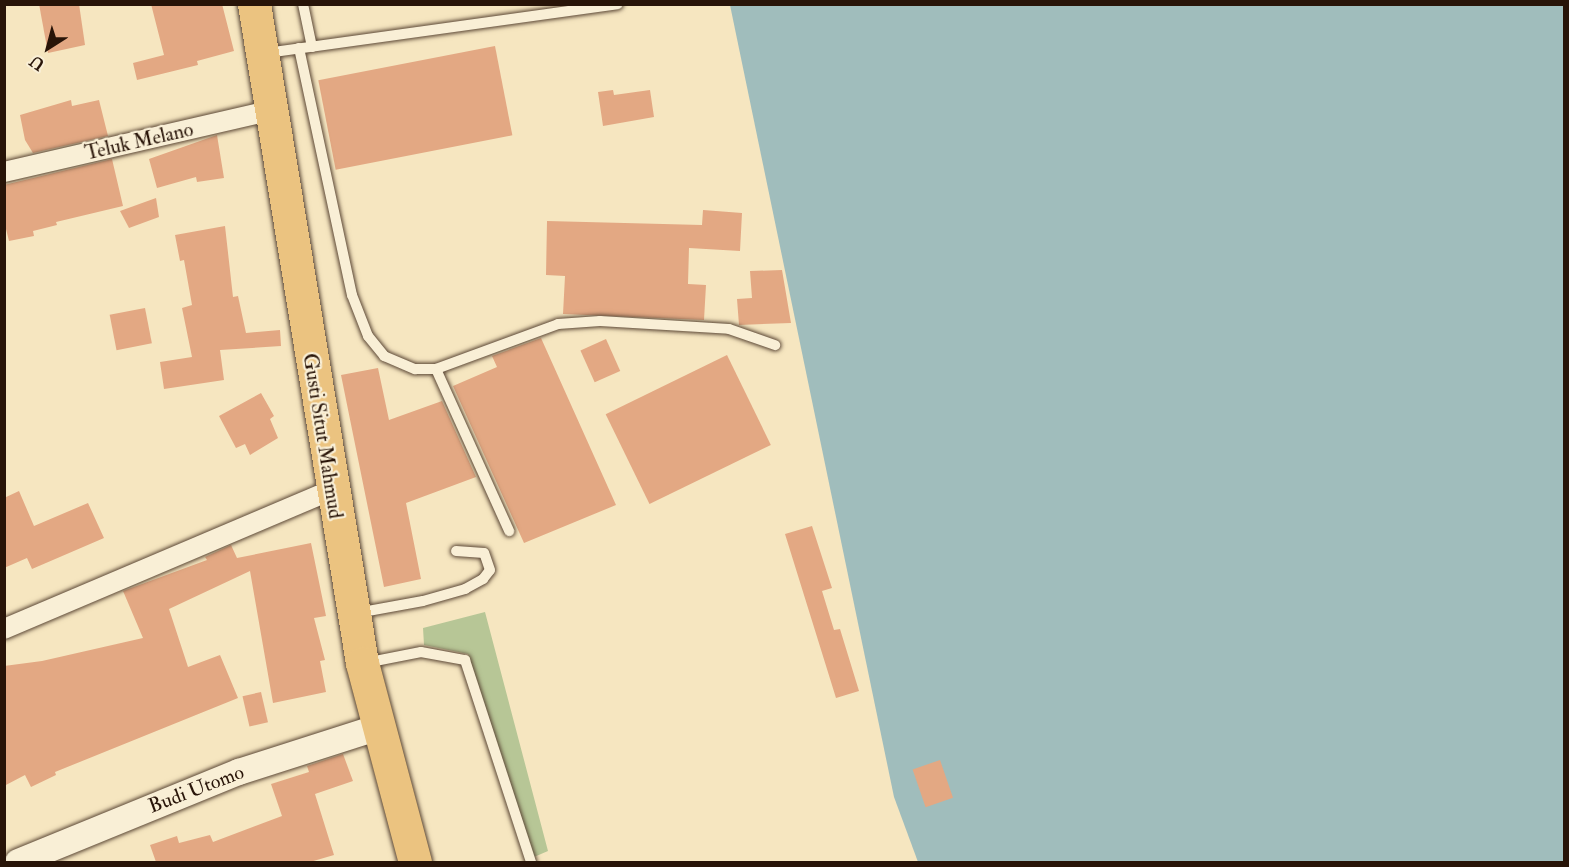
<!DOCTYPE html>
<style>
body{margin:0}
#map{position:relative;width:1569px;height:867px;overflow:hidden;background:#f6e6c0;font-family:"IM FELL Double Pica",serif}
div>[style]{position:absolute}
.green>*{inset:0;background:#b7c696}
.water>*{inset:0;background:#a0bdbc}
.building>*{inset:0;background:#e3a883;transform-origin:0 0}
.roads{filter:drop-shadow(0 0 2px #5c4836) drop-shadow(0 0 2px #5c4836)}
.service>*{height:10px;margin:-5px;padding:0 5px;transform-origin:5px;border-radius:5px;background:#f9efd6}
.minor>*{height:20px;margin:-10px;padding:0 10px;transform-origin:10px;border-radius:10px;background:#f9efd6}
.tertiary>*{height:26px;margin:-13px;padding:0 13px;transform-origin:13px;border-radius:13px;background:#f9efd6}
.trunk>*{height:33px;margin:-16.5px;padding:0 16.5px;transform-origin:16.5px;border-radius:16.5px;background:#ebc380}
span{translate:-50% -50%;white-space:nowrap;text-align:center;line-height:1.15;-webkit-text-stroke:4.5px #f9efd6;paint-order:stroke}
.street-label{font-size:20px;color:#281408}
.frame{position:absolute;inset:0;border:6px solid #281408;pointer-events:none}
.north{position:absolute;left:18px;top:18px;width:60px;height:60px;-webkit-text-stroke:4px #f9efd6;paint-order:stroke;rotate:216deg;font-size:16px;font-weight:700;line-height:24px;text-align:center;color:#281408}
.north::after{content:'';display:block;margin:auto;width:21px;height:27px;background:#281408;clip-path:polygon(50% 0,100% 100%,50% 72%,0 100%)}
</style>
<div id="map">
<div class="green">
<div style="clip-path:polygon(485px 612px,548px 851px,534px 857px,468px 654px,424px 645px,423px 628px)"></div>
</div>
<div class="water">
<div style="clip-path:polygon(730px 5px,1564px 5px,1564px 862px,918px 862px,894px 797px)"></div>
</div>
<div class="building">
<div style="clip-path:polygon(39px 4px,79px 4px,85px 45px,48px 53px)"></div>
<div style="clip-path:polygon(151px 4px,222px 4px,234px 51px,197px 61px,198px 65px,137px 80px,133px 63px,164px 55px)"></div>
<div style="left:495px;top:46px;width:91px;height:180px;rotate:79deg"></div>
<div style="clip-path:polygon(613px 90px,614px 95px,650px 90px,654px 117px,603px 126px,598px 92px)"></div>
<div style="clip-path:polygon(71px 100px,72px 106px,99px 100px,108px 136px,33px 153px,25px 140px,20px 115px)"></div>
<div style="clip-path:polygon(217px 135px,224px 178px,197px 182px,196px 177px,157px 188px,149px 159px)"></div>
<div style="clip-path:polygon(112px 159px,123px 206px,56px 222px,57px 225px,33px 231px,34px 236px,9px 241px,4px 221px,4px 185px)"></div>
<div style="clip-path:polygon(156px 198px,159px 217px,129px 228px,120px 211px)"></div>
<div style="clip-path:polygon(703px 210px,742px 213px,740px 251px,689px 248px,688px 284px,706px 285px,704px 320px,563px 314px,565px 276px,546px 275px,547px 221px,702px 225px)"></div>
<div style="clip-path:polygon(225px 226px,233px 297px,238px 296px,246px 333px,280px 330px,281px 346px,220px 350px,224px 380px,164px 389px,160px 362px,192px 357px,182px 308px,192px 305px,184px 260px,180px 261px,175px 235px)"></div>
<div style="clip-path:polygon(782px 270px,791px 323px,739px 325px,737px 299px,752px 298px,750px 271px)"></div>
<div style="left:145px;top:308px;width:36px;height:36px;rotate:79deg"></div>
<div style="clip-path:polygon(541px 338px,616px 505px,524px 543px,453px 386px,497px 367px,492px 356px)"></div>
<div style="left:606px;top:339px;width:35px;height:28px;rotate:66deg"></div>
<div style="left:727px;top:355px;width:100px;height:135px;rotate:64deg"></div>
<div style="clip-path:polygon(378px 368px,389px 420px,442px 401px,476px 477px,406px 503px,421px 579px,384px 587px,341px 375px)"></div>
<div style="clip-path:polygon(261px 393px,274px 416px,270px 419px,278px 438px,250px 455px,245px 444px,236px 448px,219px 416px)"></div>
<div style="clip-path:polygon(19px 491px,34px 526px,88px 503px,104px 538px,32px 569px,27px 558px,4px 568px,4px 498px)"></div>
<div style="clip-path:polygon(812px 526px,832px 588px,822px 591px,834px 630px,840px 629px,859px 691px,836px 698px,785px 534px)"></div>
<div style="clip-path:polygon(311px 543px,326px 616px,314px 618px,325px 660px,320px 661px,326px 692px,273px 703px,250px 571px,169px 609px,188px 667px,220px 655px,238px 698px,55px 772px,56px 775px,31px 787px,25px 775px,4px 786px,4px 666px,42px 661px,143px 638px,123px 591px,207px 560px,205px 557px,231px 545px,237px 558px)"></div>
<div style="left:261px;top:692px;width:31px;height:19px;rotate:77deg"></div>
<div style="clip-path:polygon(343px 754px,353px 781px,315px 794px,334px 855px,310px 862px,156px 862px,150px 845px,177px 836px,179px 843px,210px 835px,213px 842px,282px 816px,271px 784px,309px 772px,307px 766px)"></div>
<div style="left:940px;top:760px;width:40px;height:29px;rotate:71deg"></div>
</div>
<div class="roads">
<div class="service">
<div style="left:303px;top:4px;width:44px;rotate:78.2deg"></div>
<div style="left:299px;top:48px;width:253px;rotate:77.9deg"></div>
<div style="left:352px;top:295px;width:44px;rotate:68.7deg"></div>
<div style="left:368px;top:336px;width:26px;rotate:51deg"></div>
<div style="left:384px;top:356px;width:34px;rotate:23deg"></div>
<div style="left:415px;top:369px;width:21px"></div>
<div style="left:436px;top:369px;width:130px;rotate:-20.2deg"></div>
<div style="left:558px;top:324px;width:42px;rotate:-4.1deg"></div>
<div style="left:600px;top:321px;width:129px;rotate:3.5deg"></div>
<div style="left:729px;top:329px;width:49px;rotate:19.2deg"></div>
<div style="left:266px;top:53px;width:355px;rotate:-7.9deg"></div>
<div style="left:436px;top:369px;width:178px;rotate:65.7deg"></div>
<div style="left:357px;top:613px;width:67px;rotate:-10.3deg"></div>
<div style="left:423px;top:601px;width:44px;rotate:-15.9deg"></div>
<div style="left:465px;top:589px;width:21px;rotate:-29deg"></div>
<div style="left:483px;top:579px;width:11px;rotate:-52deg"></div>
<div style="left:490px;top:570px;width:18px;rotate:-109deg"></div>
<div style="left:484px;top:553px;width:28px;rotate:-176deg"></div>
<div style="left:365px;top:663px;width:57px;rotate:-11.1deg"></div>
<div style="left:421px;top:652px;width:45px;rotate:10.3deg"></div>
<div style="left:465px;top:660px;width:213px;rotate:71.9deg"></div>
</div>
<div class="minor">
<div style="left:4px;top:172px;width:276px;rotate:-13deg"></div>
<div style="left:4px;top:629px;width:355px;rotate:-23deg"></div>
</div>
<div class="tertiary">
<div style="left:18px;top:862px;width:239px;rotate:-22.2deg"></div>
<div style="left:239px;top:772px;width:147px;rotate:-17.8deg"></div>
</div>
<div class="trunk">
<div style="left:254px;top:4px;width:668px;rotate:80.69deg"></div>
<div style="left:362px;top:663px;width:206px;rotate:75.1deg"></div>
</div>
</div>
<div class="street-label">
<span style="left:139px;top:141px;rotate:-13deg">Teluk Melano</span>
<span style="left:323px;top:436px;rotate:81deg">Gusti Situt Mahmud</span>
<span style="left:196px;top:789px;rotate:-21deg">Budi Utomo</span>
</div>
<div class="frame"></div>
<div class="north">U</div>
</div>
